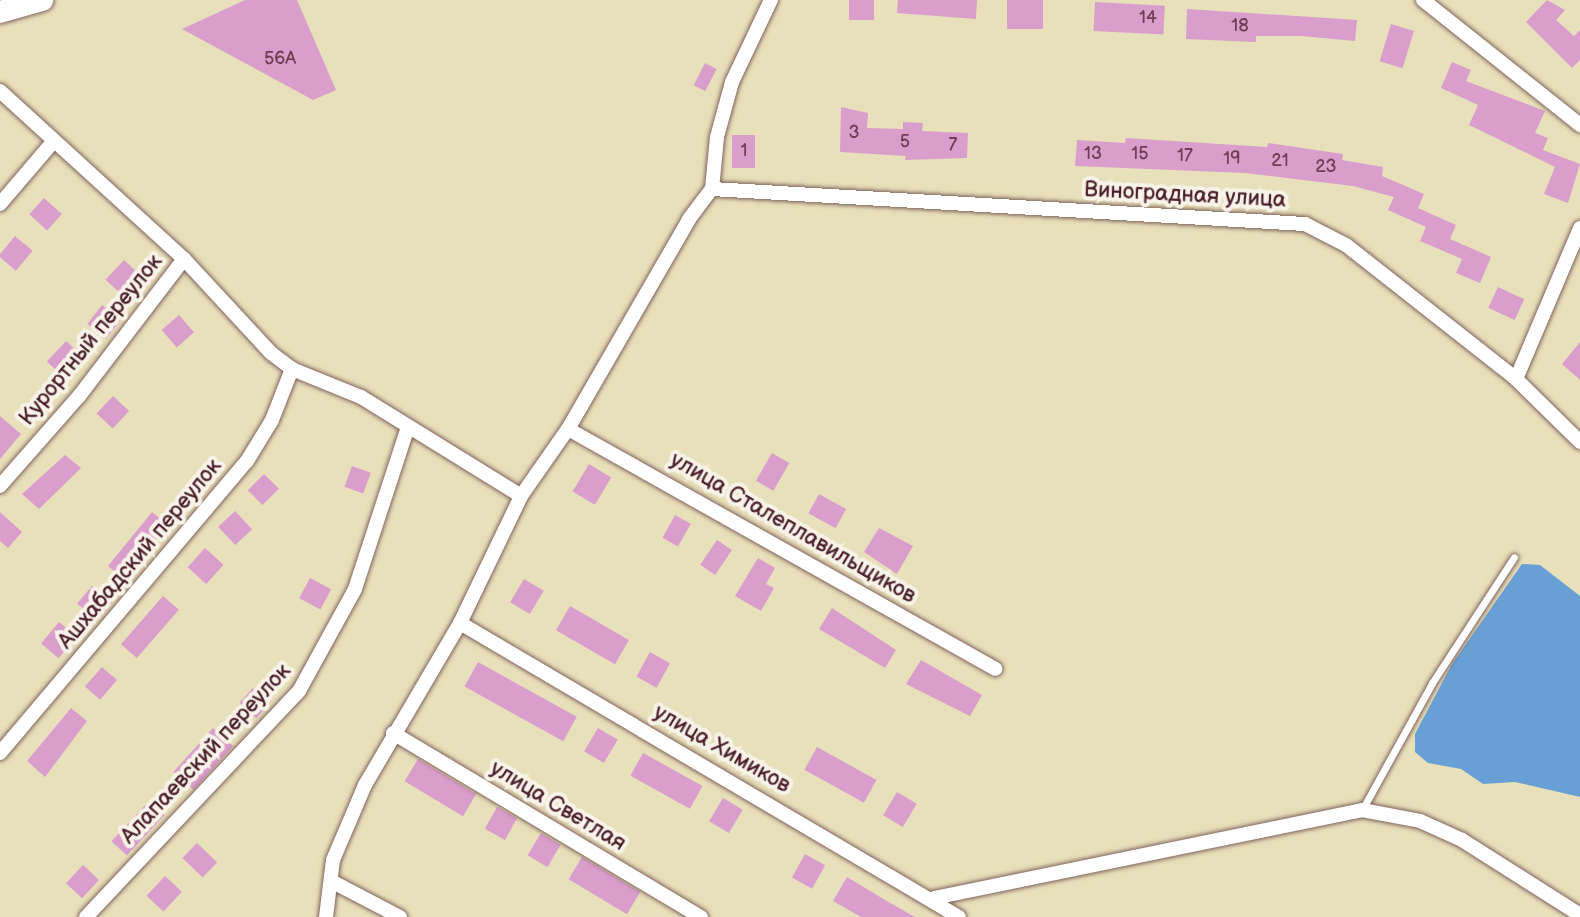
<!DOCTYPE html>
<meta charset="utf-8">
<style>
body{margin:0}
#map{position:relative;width:1580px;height:917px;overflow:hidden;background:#e8e0ba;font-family:"Balsamiq Sans",sans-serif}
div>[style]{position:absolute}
.water>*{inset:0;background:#68a0d6}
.building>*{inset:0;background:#da9ecd;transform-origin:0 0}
.roads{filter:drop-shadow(0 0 2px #81635d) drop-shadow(0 0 2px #81635d)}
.service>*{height:7px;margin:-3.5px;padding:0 3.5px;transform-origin:3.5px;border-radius:3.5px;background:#fff}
.minor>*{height:14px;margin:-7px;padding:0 7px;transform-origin:7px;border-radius:7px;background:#fff}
.primary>*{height:22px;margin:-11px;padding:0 11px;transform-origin:11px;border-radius:11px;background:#fff}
span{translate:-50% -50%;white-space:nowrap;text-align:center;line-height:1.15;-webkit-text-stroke:8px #f7f3e8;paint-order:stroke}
.number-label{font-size:18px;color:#6e3f54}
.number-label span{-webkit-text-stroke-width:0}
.street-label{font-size:22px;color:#4a1f2b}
</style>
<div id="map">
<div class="water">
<div style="clip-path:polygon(1522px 564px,1540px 565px,1580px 596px,1580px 797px,1515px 782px,1483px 784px,1461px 769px,1428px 763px,1415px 752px,1415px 734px,1452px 664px)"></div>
</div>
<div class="building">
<div style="clip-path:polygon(245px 0,297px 0,336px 90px,313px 100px,182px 29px)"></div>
<div style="left:849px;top:0;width:25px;height:20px"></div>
<div style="clip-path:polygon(898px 0,977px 0,976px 19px,897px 13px)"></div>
<div style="left:1007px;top:0;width:36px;height:29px"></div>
<div style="clip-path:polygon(1547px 0,1565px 10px,1556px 20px,1574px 36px,1580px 30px,1580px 60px,1572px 68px,1526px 22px)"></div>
<div style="left:1095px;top:2px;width:70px;height:29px;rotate:3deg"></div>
<div style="clip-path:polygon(1187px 9px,1357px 20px,1355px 41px,1301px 36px,1256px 36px,1256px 42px,1186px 39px)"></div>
<div style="left:1391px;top:24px;width:24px;height:39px;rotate:17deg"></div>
<div style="clip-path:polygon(1452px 62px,1471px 70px,1466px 81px,1545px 111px,1535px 133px,1548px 138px,1543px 150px,1580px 164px,1568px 203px,1544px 194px,1555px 167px,1469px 125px,1478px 105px,1441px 88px)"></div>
<div style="left:705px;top:63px;width:13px;height:25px;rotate:27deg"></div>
<div style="clip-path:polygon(841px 107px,868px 113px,867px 128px,903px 129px,903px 122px,923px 123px,922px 131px,968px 133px,967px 158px,905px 160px,906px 156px,840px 152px)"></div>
<div style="left:732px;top:135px;width:23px;height:33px"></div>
<div style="clip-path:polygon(1126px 138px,1267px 147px,1268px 143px,1343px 154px,1342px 160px,1383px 167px,1382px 176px,1424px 194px,1418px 208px,1456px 225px,1450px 239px,1491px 257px,1480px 283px,1456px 273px,1462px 259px,1420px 241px,1426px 227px,1388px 210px,1394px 197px,1353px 186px,1245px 173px,1075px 166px,1077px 140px,1125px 143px)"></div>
<div style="left:44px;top:198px;width:24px;height:22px;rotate:42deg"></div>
<div style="left:15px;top:236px;width:23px;height:26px;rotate:40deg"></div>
<div style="left:124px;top:260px;width:22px;height:27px;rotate:43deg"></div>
<div style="left:1498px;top:287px;width:29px;height:23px;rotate:25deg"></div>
<div style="left:102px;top:305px;width:24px;height:24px;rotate:38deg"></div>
<div style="left:179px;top:315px;width:23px;height:23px;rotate:49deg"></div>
<div style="left:66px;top:341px;width:23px;height:28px;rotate:43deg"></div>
<div style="clip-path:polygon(1580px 342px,1580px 380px,1562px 364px)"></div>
<div style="left:113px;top:396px;width:22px;height:24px;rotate:43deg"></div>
<div style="clip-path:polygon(0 416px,21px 434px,0 459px)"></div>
<div style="left:772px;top:453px;width:20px;height:32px;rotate:30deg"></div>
<div style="clip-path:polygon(65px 455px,81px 468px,39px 509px,22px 494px)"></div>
<div style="left:589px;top:464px;width:26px;height:32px;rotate:31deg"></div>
<div style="left:352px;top:466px;width:20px;height:22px;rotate:20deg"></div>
<div style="left:264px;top:474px;width:21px;height:23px;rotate:45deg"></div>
<div style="left:819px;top:494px;width:31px;height:22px;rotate:29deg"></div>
<div style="left:235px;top:511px;width:25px;height:23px;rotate:47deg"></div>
<div style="clip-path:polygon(0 512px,22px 532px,8px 548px,0 541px)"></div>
<div style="clip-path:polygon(152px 512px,167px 524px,125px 581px,108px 566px)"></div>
<div style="left:675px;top:515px;width:18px;height:26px;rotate:29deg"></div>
<div style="clip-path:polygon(879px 528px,913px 546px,897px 574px,864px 552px)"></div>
<div style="left:717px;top:540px;width:18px;height:30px;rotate:34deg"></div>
<div style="left:205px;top:548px;width:25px;height:26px;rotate:42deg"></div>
<div style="clip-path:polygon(758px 558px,775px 568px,766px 584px,774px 588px,761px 611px,735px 596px)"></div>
<div style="left:310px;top:578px;width:24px;height:23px;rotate:28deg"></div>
<div style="left:524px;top:579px;width:23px;height:27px;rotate:31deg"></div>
<div style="left:92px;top:586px;width:26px;height:23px;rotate:40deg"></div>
<div style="left:163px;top:596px;width:21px;height:64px;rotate:41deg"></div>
<div style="left:570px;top:606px;width:68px;height:28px;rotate:30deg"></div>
<div style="clip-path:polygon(832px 608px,896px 650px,885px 668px,819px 629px)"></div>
<div style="left:59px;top:622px;width:23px;height:28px;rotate:40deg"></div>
<div style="left:650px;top:652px;width:23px;height:28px;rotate:29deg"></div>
<div style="clip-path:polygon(921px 660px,982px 695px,970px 716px,906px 684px)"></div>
<div style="left:478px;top:662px;width:113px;height:28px;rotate:29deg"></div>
<div style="left:102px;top:667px;width:20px;height:26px;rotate:41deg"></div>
<div style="left:253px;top:688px;width:23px;height:20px;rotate:43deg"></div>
<div style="clip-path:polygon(71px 708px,87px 721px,45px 777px,27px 761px)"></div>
<div style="left:213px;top:728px;width:27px;height:59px;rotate:42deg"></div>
<div style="left:598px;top:728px;width:23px;height:27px;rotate:31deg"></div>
<div style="left:817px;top:747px;width:68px;height:26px;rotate:29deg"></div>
<div style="left:643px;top:753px;width:68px;height:26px;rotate:29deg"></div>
<div style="left:418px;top:759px;width:68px;height:26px;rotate:31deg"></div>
<div style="left:897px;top:792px;width:23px;height:27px;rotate:31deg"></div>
<div style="left:723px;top:798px;width:23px;height:27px;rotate:31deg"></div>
<div style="left:149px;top:801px;width:21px;height:55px;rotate:43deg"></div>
<div style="left:497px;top:807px;width:23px;height:25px;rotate:29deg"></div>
<div style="left:541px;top:833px;width:23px;height:26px;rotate:31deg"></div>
<div style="left:197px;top:843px;width:28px;height:21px;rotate:44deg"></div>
<div style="left:805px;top:854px;width:23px;height:27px;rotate:29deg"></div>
<div style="left:582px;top:857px;width:68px;height:26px;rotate:31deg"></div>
<div style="left:83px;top:865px;width:22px;height:25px;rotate:43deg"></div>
<div style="left:165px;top:876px;width:23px;height:27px;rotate:43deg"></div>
<div style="clip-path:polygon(847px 877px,885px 900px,915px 917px,861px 917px,833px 901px)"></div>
</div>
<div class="roads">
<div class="service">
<div style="left:1362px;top:810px;width:145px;rotate:-61.1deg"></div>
<div style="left:1432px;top:683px;width:150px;rotate:-56.9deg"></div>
</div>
<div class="minor">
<div style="left:1423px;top:0;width:201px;rotate:38.5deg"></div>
<div style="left:0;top:91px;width:249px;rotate:42.4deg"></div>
<div style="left:184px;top:259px;width:128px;rotate:47.2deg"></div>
<div style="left:271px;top:353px;width:26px;rotate:37deg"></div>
<div style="left:292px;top:369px;width:74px;rotate:22.1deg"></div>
<div style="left:361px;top:397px;width:188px;rotate:31.7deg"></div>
<div style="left:712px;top:189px;width:594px;rotate:3.38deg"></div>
<div style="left:1305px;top:224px;width:46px;rotate:27.1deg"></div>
<div style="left:1346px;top:245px;width:216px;rotate:38.2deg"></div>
<div style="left:1516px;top:379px;width:90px;rotate:44.5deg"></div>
<div style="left:0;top:204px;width:82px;rotate:-49.5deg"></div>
<div style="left:1516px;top:379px;width:164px;rotate:-67deg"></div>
<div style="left:568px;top:429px;width:490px;rotate:29.3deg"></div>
<div style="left:0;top:486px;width:121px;rotate:-48.7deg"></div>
<div style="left:80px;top:395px;width:171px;rotate:-52.6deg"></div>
<div style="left:460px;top:623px;width:579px;rotate:30.51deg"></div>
<div style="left:393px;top:733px;width:359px;rotate:30.9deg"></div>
<div style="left:0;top:753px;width:382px;rotate:-49.8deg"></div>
<div style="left:247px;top:461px;width:48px;rotate:-58.6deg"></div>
<div style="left:272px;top:420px;width:55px;rotate:-68.6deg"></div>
<div style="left:331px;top:881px;width:78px;rotate:27.6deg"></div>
<div style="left:934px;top:898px;width:437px;rotate:-11.6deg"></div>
<div style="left:1362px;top:810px;width:59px;rotate:10.7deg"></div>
<div style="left:1420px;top:821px;width:46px;rotate:24.3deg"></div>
<div style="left:1462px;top:840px;width:140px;rotate:32.4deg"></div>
<div style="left:86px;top:917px;width:311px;rotate:-46.7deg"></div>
<div style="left:299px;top:691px;width:116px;rotate:-61.2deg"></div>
<div style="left:355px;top:589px;width:167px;rotate:-71.9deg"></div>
<div style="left:326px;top:917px;width:57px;rotate:-83deg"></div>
<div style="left:333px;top:860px;width:82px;rotate:-66.9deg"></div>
<div style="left:365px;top:785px;width:188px;rotate:-59.6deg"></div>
<div style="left:460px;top:623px;width:141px;rotate:-64.3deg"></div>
<div style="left:521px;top:496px;width:82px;rotate:-55deg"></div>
<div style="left:568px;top:429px;width:242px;rotate:-60deg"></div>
<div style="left:689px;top:219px;width:38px;rotate:-53deg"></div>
<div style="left:712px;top:189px;width:52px;rotate:-84.5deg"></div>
<div style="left:717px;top:137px;width:57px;rotate:-74.7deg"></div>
<div style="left:732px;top:82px;width:91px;rotate:-64.6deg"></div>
</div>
<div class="primary">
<div style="left:0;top:12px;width:44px;rotate:-15.9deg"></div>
</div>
</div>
<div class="number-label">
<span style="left:1148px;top:18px">14</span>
<span style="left:1240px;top:26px">18</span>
<span style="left:280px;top:59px">56А</span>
<span style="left:854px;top:133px">3</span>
<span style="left:905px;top:142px">5</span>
<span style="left:953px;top:145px">7</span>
<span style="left:744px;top:151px">1</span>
<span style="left:1093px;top:154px">13</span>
<span style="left:1140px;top:154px">15</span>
<span style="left:1185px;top:156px">17</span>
<span style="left:1232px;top:159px">19</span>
<span style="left:1280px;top:161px">21</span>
<span style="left:1326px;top:167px">23</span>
</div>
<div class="street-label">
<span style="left:1185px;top:195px;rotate:3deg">Виноградная улица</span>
<span style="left:91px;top:340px;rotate:-51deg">Курортный переулок</span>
<span style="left:793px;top:528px;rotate:30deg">улица Сталеплавильщиков</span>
<span style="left:140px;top:554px;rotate:-50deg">Ашхабадский переулок</span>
<span style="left:722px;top:749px;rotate:30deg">улица Химиков</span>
<span style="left:206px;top:754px;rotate:-47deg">Алапаевский переулок</span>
<span style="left:558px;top:806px;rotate:31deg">улица Светлая</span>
</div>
</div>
